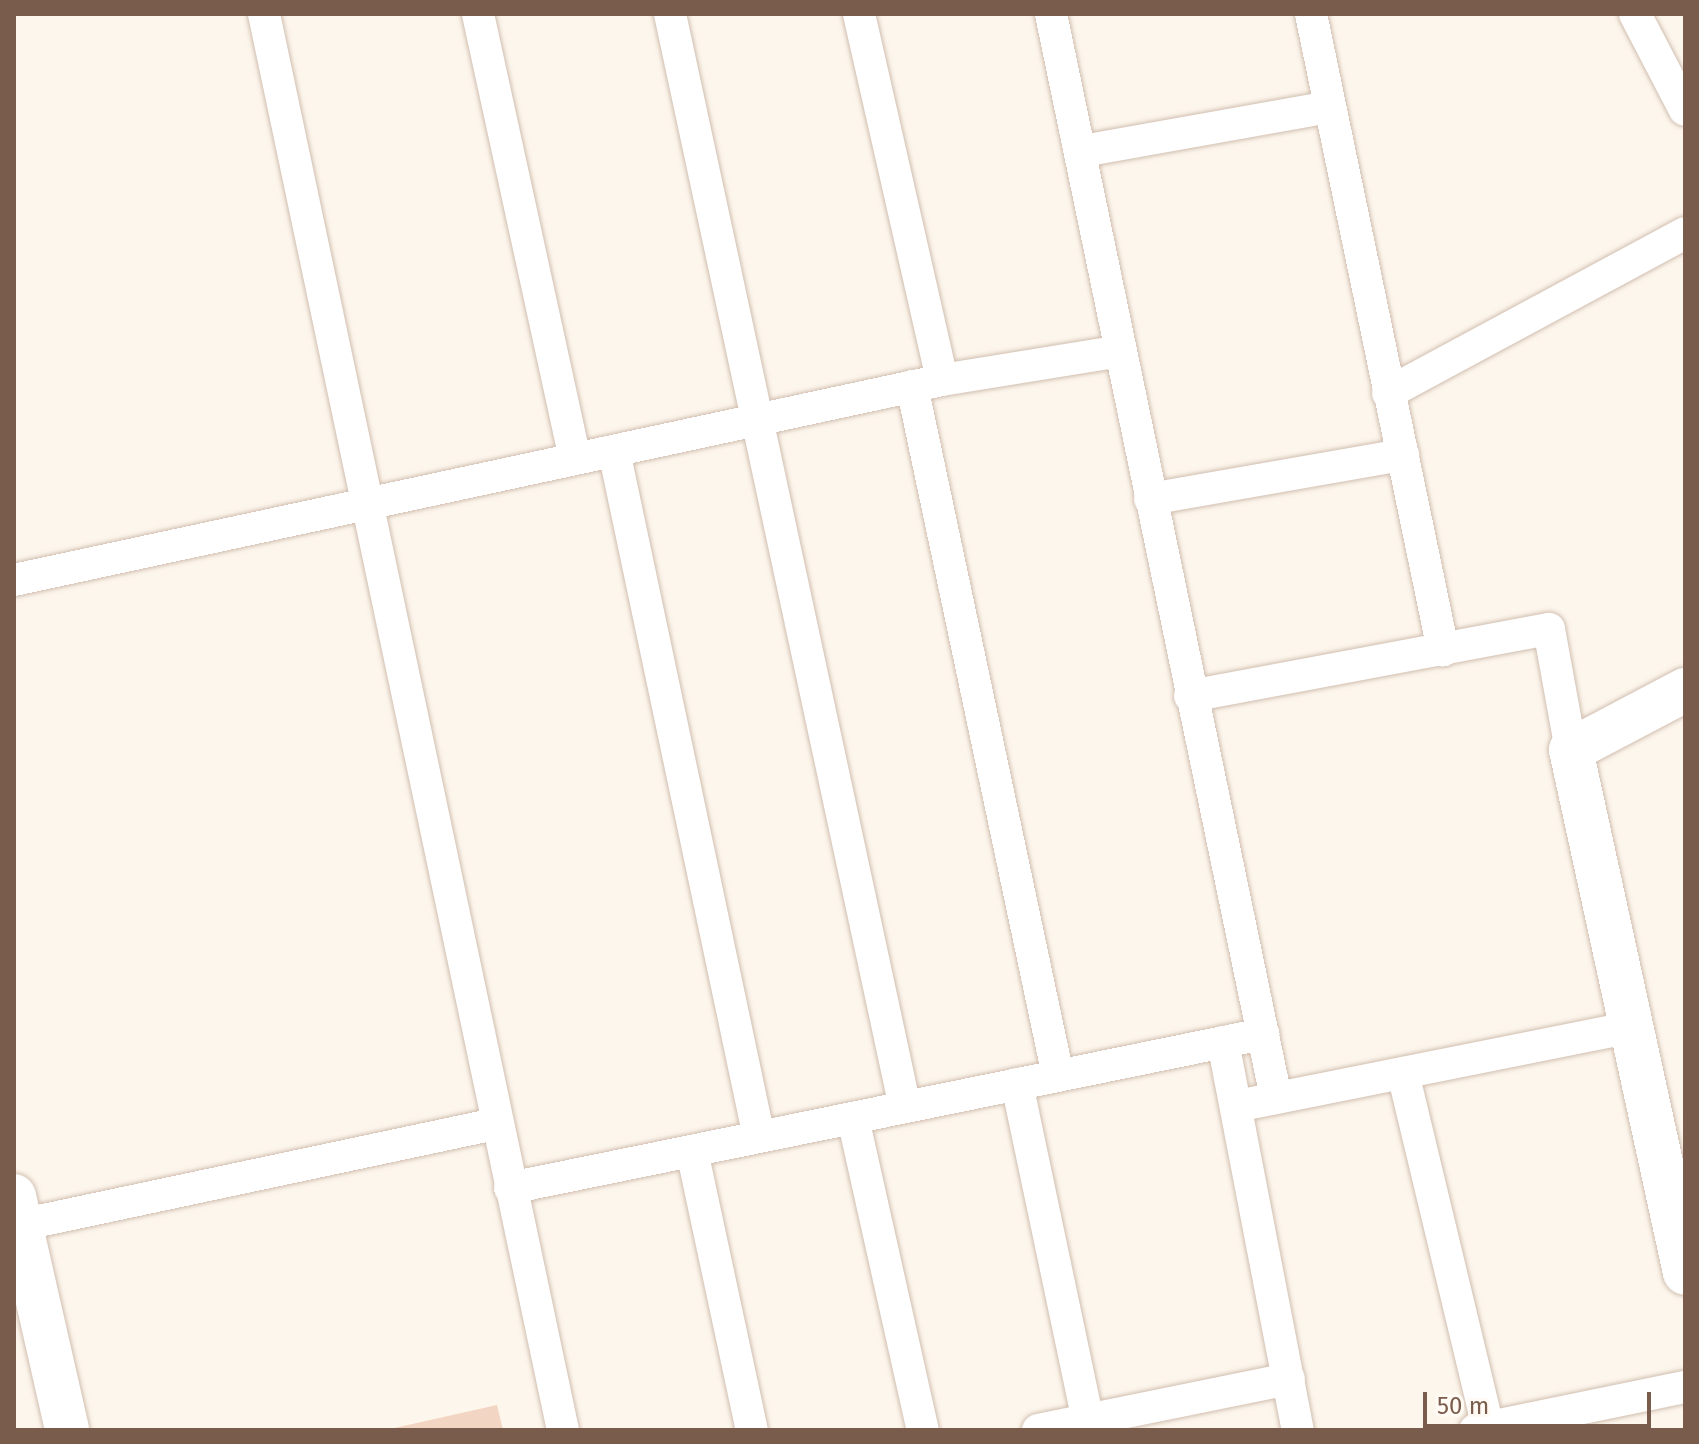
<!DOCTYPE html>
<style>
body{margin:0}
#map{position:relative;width:1699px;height:1444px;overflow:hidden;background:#fdf6ec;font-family:"Fira Sans",sans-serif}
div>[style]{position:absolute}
.building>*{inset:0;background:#f3d5c3}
.roads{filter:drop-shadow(0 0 2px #d1beb0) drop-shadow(0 0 2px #d1beb0)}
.street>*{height:32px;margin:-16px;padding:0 16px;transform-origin:16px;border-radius:16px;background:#fff}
.secondary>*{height:44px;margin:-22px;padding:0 22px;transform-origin:22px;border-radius:22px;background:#fff}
span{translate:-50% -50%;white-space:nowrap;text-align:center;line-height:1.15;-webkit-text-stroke:6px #fffaf3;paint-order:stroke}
.frame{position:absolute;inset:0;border:16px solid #7a5c4d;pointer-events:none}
.scale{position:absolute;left:1423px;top:1392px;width:228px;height:36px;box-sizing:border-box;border:4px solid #7a5c4d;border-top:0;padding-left:10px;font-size:24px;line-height:28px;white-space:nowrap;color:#7a5c4d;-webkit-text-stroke:6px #fffaf3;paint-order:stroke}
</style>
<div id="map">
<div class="building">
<div style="clip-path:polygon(497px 1405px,503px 1430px,390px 1430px,390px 1429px)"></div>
</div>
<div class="roads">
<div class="street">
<div style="left:264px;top:14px;width:1447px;rotate:78.08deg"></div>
<div style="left:478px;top:14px;width:455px;rotate:77.7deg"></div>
<div style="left:670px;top:14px;width:1118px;rotate:77.87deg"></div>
<div style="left:859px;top:14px;width:375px;rotate:77.2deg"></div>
<div style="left:1051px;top:14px;width:1107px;rotate:78.27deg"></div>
<div style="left:1311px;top:14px;width:650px;rotate:78.27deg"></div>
<div style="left:1635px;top:14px;width:108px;rotate:62.5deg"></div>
<div style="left:1083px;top:151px;width:250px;rotate:-10.1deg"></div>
<div style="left:912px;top:386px;width:705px;rotate:78.05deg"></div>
<div style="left:1388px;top:393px;width:337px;rotate:-28.3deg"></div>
<div style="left:614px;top:451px;width:701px;rotate:78.07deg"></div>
<div style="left:1150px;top:499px;width:257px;rotate:-9.9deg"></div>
<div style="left:14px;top:580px;width:949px;rotate:-12.16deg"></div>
<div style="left:942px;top:380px;width:181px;rotate:-9.2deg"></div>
<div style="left:1190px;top:696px;width:365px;rotate:-10.6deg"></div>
<div style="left:1549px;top:629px;width:123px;rotate:79.7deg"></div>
<div style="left:1223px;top:1042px;width:395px;rotate:79.1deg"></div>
<div style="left:1403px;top:1073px;width:365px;rotate:76.5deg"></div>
<div style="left:1017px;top:1084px;width:343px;rotate:78.1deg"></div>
<div style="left:1237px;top:1106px;width:403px;rotate:-11.3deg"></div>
<div style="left:853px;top:1118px;width:320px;rotate:77.4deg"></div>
<div style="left:692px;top:1151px;width:285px;rotate:77.9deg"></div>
<div style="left:510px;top:1188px;width:769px;rotate:-11.56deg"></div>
<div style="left:20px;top:1225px;width:485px;rotate:-12deg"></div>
<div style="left:1038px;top:1430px;width:256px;rotate:-11.5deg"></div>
<div style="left:1475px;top:1430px;width:214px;rotate:-11.6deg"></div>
</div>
<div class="secondary">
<div style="left:1685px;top:690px;width:129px;rotate:152.2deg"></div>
<div style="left:1571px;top:750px;width:535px;rotate:77.7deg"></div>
<div style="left:14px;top:1196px;width:240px;rotate:77.2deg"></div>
</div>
</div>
<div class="frame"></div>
<div class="scale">50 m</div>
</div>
